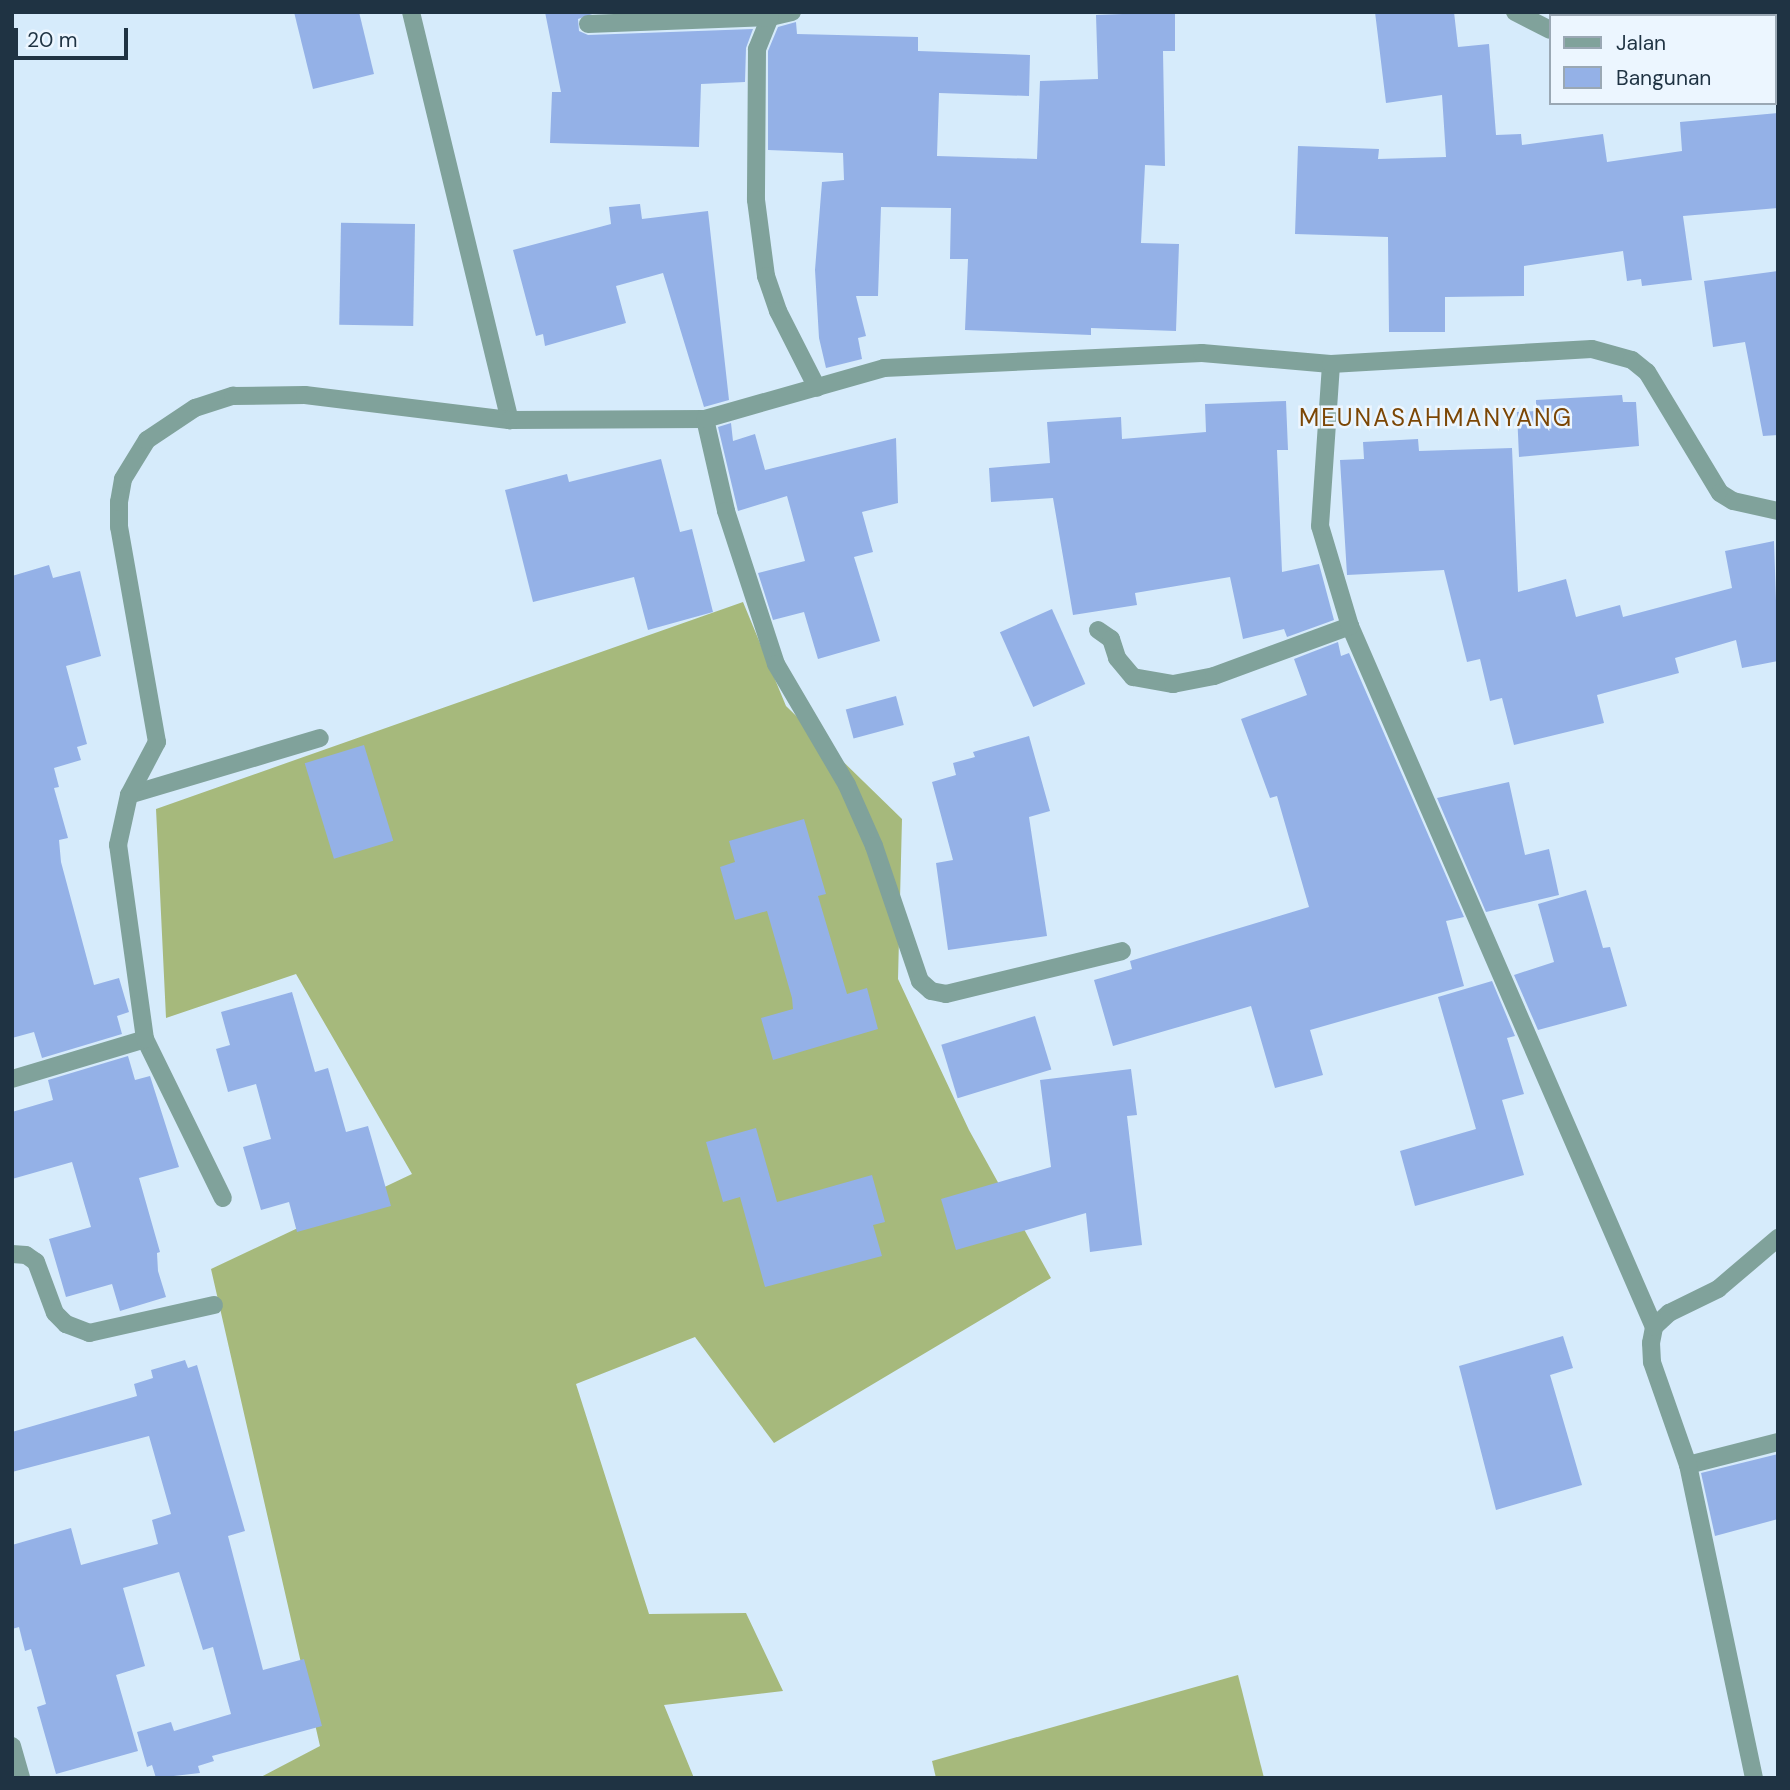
<!DOCTYPE html>
<style>
body{margin:0}
#map{position:relative;width:1790px;height:1790px;overflow:hidden;background:#d6ebfb;font-family:"DM Sans",sans-serif}
div>[style]{position:absolute}
.forest>*{inset:0;background:#a6b97c}
.building>*{inset:0;background:#94b1e7;transform-origin:0 0}
.minor>*{height:18px;margin:-9px;padding:0 9px;transform-origin:9px;border-radius:9px;background:#80a29b}
span{translate:-50% -50%;white-space:nowrap;text-align:center;line-height:1.15;-webkit-text-stroke:5px #ecf6ff;paint-order:stroke}
.quarter-label{font-size:24px;color:#7b4605;letter-spacing:2px}
.frame{position:absolute;inset:0;border:14px solid #1f3343;pointer-events:none}
.legend{position:absolute;left:1549px;top:14px;width:228px;height:91px;box-sizing:border-box;background:#ecf6ff;border:2px solid #9aa8b4;margin:0;padding:9px 12px;list-style:none;font-size:21px;color:#1f3343}
.legend li{display:flex;align-items:center;gap:14px;height:35px}
.legend b{width:35px;border:2px solid #9aa8b4}
.scale{position:absolute;left:14px;top:28px;width:114px;height:32px;box-sizing:border-box;border:4px solid #1f3343;border-top:0;padding-left:9px;font-size:21px;line-height:24px;white-space:nowrap;color:#1f3343;-webkit-text-stroke:5px #ecf6ff;paint-order:stroke}
</style>
<div id="map">
<div class="forest">
<div style="clip-path:polygon(743px 602px,786px 706px,902px 819px,898px 979px,969px 1130px,1051px 1278px,774px 1443px,695px 1337px,576px 1384px,649px 1614px,746px 1613px,783px 1691px,664px 1705px,694px 1778px,259px 1778px,320px 1746px,211px 1269px,412px 1174px,296px 974px,166px 1018px,156px 809px)"></div>
<div style="clip-path:polygon(1238px 1675px,1264px 1778px,936px 1778px,932px 1761px)"></div>
</div>
<div class="building">
<div style="clip-path:polygon(294px 12px,359px 12px,374px 74px,313px 89px)"></div>
<div style="clip-path:polygon(545px 12px,598px 12px,578px 19px,579px 31px,588px 35px,753px 29px,746px 48px,745px 82px,701px 84px,699px 147px,550px 143px,552px 92px,561px 92px)"></div>
<div style="clip-path:polygon(1175px 12px,1175px 51px,1163px 51px,1165px 166px,1145px 165px,1141px 243px,1179px 244px,1176px 331px,1091px 328px,1091px 335px,965px 330px,968px 259px,950px 259px,951px 208px,881px 207px,878px 296px,856px 296px,866px 336px,858px 338px,862px 359px,826px 368px,819px 338px,815px 270px,822px 182px,844px 180px,843px 153px,768px 150px,768px 51px,778px 27px,796px 22px,797px 34px,918px 37px,918px 51px,1030px 55px,1029px 96px,939px 93px,937px 156px,1037px 159px,1040px 81px,1098px 79px,1096px 15px)"></div>
<div style="clip-path:polygon(1375px 12px,1454px 12px,1458px 47px,1489px 44px,1496px 135px,1521px 134px,1522px 145px,1603px 134px,1607px 162px,1682px 151px,1680px 122px,1778px 113px,1778px 208px,1683px 216px,1692px 280px,1642px 286px,1641px 279px,1627px 281px,1623px 251px,1524px 266px,1524px 296px,1445px 297px,1445px 332px,1389px 332px,1388px 237px,1295px 234px,1298px 146px,1379px 149px,1378px 159px,1446px 157px,1442px 95px,1386px 103px)"></div>
<div style="clip-path:polygon(640px 204px,642px 219px,708px 211px,729px 400px,704px 407px,663px 273px,616px 286px,626px 323px,545px 346px,543px 334px,536px 336px,513px 250px,611px 224px,609px 207px)"></div>
<div style="left:415px;top:224px;width:102px;height:74px;rotate:91deg"></div>
<div style="clip-path:polygon(1778px 271px,1778px 435px,1763px 436px,1745px 342px,1713px 347px,1704px 281px)"></div>
<div style="clip-path:polygon(1622px 395px,1623px 402px,1636px 402px,1639px 446px,1519px 457px,1517px 412px,1536px 411px,1536px 400px)"></div>
<div style="clip-path:polygon(1286px 401px,1288px 450px,1277px 450px,1282px 572px,1319px 564px,1334px 620px,1287px 637px,1284px 629px,1243px 639px,1230px 577px,1135px 593px,1137px 605px,1073px 615px,1053px 498px,991px 502px,989px 468px,1050px 463px,1047px 422px,1121px 417px,1122px 439px,1206px 432px,1205px 404px)"></div>
<div style="clip-path:polygon(731px 423px,733px 441px,755px 434px,765px 470px,896px 438px,898px 503px,862px 512px,873px 552px,854px 557px,880px 641px,818px 659px,804px 612px,773px 620px,758px 573px,805px 561px,787px 496px,738px 511px,718px 427px)"></div>
<div style="clip-path:polygon(1418px 439px,1419px 451px,1512px 448px,1518px 592px,1566px 579px,1576px 617px,1620px 605px,1623px 617px,1732px 588px,1725px 551px,1774px 541px,1778px 661px,1742px 668px,1736px 640px,1675px 658px,1679px 673px,1597px 695px,1604px 723px,1514px 745px,1502px 698px,1490px 701px,1480px 659px,1467px 662px,1444px 570px,1347px 575px,1340px 460px,1364px 459px,1363px 442px)"></div>
<div style="clip-path:polygon(661px 459px,680px 532px,692px 529px,713px 612px,648px 630px,634px 577px,533px 602px,505px 490px,567px 474px,569px 482px)"></div>
<div style="clip-path:polygon(49px 565px,53px 578px,80px 571px,101px 656px,66px 666px,87px 744px,77px 747px,81px 760px,54px 768px,59px 787px,54px 788px,68px 838px,59px 840px,61px 862px,94px 985px,119px 978px,129px 1012px,117px 1016px,122px 1034px,42px 1058px,34px 1032px,12px 1038px,12px 576px)"></div>
<div style="left:1052px;top:609px;width:82px;height:57px;rotate:66deg"></div>
<div style="clip-path:polygon(1338px 642px,1341px 656px,1349px 653px,1464px 917px,1446px 921px,1464px 986px,1310px 1030px,1323px 1075px,1275px 1088px,1251px 1006px,1113px 1046px,1094px 980px,1132px 969px,1130px 961px,1309px 907px,1277px 796px,1270px 798px,1241px 719px,1307px 695px,1294px 659px)"></div>
<div style="left:896px;top:696px;width:30px;height:52px;rotate:75deg"></div>
<div style="clip-path:polygon(1029px 736px,1050px 811px,1029px 817px,1047px 936px,948px 950px,936px 863px,953px 860px,932px 782px,956px 775px,953px 763px,975px 757px,973px 752px)"></div>
<div style="left:364px;top:745px;width:100px;height:62px;rotate:73deg"></div>
<div style="clip-path:polygon(1509px 782px,1525px 855px,1549px 849px,1559px 895px,1486px 912px,1437px 798px)"></div>
<div style="clip-path:polygon(804px 819px,826px 894px,818px 896px,847px 994px,867px 988px,878px 1029px,773px 1060px,761px 1018px,793px 1009px,792px 998px,767px 911px,735px 920px,720px 867px,735px 862px,729px 841px)"></div>
<div style="clip-path:polygon(1586px 890px,1603px 948px,1610px 947px,1627px 1006px,1538px 1030px,1514px 975px,1554px 962px,1538px 904px)"></div>
<div style="clip-path:polygon(1492px 981px,1515px 1036px,1507px 1038px,1524px 1094px,1502px 1100px,1524px 1175px,1415px 1206px,1400px 1151px,1476px 1129px,1438px 997px)"></div>
<div style="clip-path:polygon(292px 992px,315px 1072px,328px 1068px,346px 1132px,368px 1126px,391px 1206px,297px 1232px,289px 1202px,261px 1210px,243px 1147px,271px 1139px,256px 1084px,228px 1092px,216px 1049px,230px 1045px,221px 1012px)"></div>
<div style="left:1035px;top:1016px;width:56px;height:98px;rotate:73deg"></div>
<div style="clip-path:polygon(128px 1056px,135px 1080px,150px 1076px,179px 1167px,139px 1178px,160px 1252px,157px 1253px,158px 1271px,166px 1297px,120px 1311px,112px 1284px,66px 1297px,49px 1239px,91px 1227px,72px 1162px,12px 1179px,12px 1112px,53px 1100px,48px 1080px)"></div>
<div style="clip-path:polygon(1131px 1069px,1137px 1115px,1127px 1116px,1142px 1245px,1090px 1252px,1086px 1213px,956px 1250px,941px 1199px,1051px 1167px,1040px 1080px)"></div>
<div style="clip-path:polygon(756px 1128px,777px 1202px,872px 1175px,885px 1222px,873px 1225px,882px 1256px,765px 1287px,740px 1197px,723px 1202px,706px 1142px)"></div>
<div style="clip-path:polygon(1563px 1336px,1573px 1368px,1550px 1375px,1582px 1485px,1496px 1510px,1459px 1366px)"></div>
<div style="clip-path:polygon(185px 1360px,188px 1368px,197px 1365px,245px 1531px,228px 1536px,263px 1670px,304px 1659px,322px 1726px,212px 1756px,214px 1761px,198px 1766px,200px 1773px,156px 1778px,152px 1765px,147px 1767px,137px 1732px,171px 1722px,174px 1731px,231px 1714px,213px 1647px,203px 1650px,179px 1572px,123px 1588px,145px 1666px,116px 1675px,138px 1751px,56px 1774px,37px 1707px,46px 1704px,31px 1649px,25px 1651px,19px 1627px,12px 1629px,12px 1545px,71px 1528px,81px 1565px,158px 1544px,152px 1520px,171px 1514px,149px 1436px,12px 1472px,12px 1432px,137px 1396px,134px 1384px,153px 1378px,151px 1370px)"></div>
<div style="clip-path:polygon(1778px 1454px,1778px 1519px,1715px 1536px,1701px 1473px)"></div>
</div>
<div class="minor">
<div style="left:411px;top:12px;width:420px;rotate:76.4deg"></div>
<div style="left:792px;top:12px;width:23px;rotate:167deg"></div>
<div style="left:770px;top:17px;width:35px;rotate:112deg"></div>
<div style="left:757px;top:49px;width:151px;rotate:90.4deg"></div>
<div style="left:756px;top:200px;width:77px;rotate:82.5deg"></div>
<div style="left:766px;top:276px;width:37px;rotate:71deg"></div>
<div style="left:778px;top:311px;width:86px;rotate:63.1deg"></div>
<div style="left:1515px;top:12px;width:39px;rotate:27deg"></div>
<div style="left:588px;top:24px;width:182px;rotate:-2.2deg"></div>
<div style="left:1774px;top:42px;width:4px"></div>
<div style="left:705px;top:419px;width:94px;rotate:77.1deg"></div>
<div style="left:726px;top:511px;width:161px;rotate:71.9deg"></div>
<div style="left:776px;top:664px;width:140px;rotate:59.6deg"></div>
<div style="left:847px;top:785px;width:67px;rotate:66.1deg"></div>
<div style="left:874px;top:846px;width:143px;rotate:71.2deg"></div>
<div style="left:920px;top:981px;width:15px;rotate:42deg"></div>
<div style="left:931px;top:991px;width:15px;rotate:11deg"></div>
<div style="left:946px;top:994px;width:181px;rotate:-13.7deg"></div>
<div style="left:1350px;top:626px;width:764px;rotate:66.56deg"></div>
<div style="left:1098px;top:630px;width:16px;rotate:35deg"></div>
<div style="left:1111px;top:639px;width:20px;rotate:72deg"></div>
<div style="left:1117px;top:658px;width:25px;rotate:50deg"></div>
<div style="left:1133px;top:677px;width:41px;rotate:9.9deg"></div>
<div style="left:1173px;top:684px;width:42px;rotate:-11deg"></div>
<div style="left:1214px;top:676px;width:145px;rotate:-20.2deg"></div>
<div style="left:1350px;top:626px;width:104px;rotate:-106.7deg"></div>
<div style="left:1320px;top:526px;width:162px;rotate:-86.1deg"></div>
<div style="left:129px;top:795px;width:199px;rotate:-16.6deg"></div>
<div style="left:145px;top:1039px;width:177px;rotate:63.9deg"></div>
<div style="left:12px;top:1079px;width:139px;rotate:-16.7deg"></div>
<div style="left:145px;top:1039px;width:196px;rotate:-97.9deg"></div>
<div style="left:118px;top:845px;width:51px;rotate:-77.6deg"></div>
<div style="left:129px;top:795px;width:60px;rotate:-62.2deg"></div>
<div style="left:157px;top:742px;width:218px;rotate:-100deg"></div>
<div style="left:119px;top:527px;width:25px;rotate:-90deg"></div>
<div style="left:119px;top:502px;width:23px;rotate:-80deg"></div>
<div style="left:123px;top:479px;width:46px;rotate:-58.4deg"></div>
<div style="left:147px;top:440px;width:58px;rotate:-33.7deg"></div>
<div style="left:195px;top:408px;width:40px;rotate:-18deg"></div>
<div style="left:233px;top:396px;width:72px;rotate:-0.8deg"></div>
<div style="left:305px;top:395px;width:207px;rotate:7deg"></div>
<div style="left:510px;top:420px;width:195px;rotate:-0.3deg"></div>
<div style="left:705px;top:419px;width:186px;rotate:-15.9deg"></div>
<div style="left:884px;top:368px;width:318px;rotate:-2.7deg"></div>
<div style="left:1202px;top:353px;width:129px;rotate:4.9deg"></div>
<div style="left:1331px;top:364px;width:261px;rotate:-3.3deg"></div>
<div style="left:1592px;top:349px;width:41px;rotate:15.4deg"></div>
<div style="left:1632px;top:360px;width:19px;rotate:39deg"></div>
<div style="left:1647px;top:372px;width:141px;rotate:58.9deg"></div>
<div style="left:1720px;top:493px;width:15px;rotate:32deg"></div>
<div style="left:1733px;top:501px;width:46px;rotate:12.5deg"></div>
<div style="left:12px;top:1254px;width:14px;rotate:4deg"></div>
<div style="left:26px;top:1255px;width:12px;rotate:35deg"></div>
<div style="left:36px;top:1262px;width:54px;rotate:69.6deg"></div>
<div style="left:55px;top:1313px;width:16px;rotate:45deg"></div>
<div style="left:66px;top:1324px;width:25px;rotate:21deg"></div>
<div style="left:89px;top:1333px;width:128px;rotate:-12.6deg"></div>
<div style="left:1688px;top:1465px;width:93px;rotate:-14.3deg"></div>
<div style="left:12px;top:1746px;width:33px;rotate:74deg"></div>
<div style="left:1754px;top:1778px;width:320px;rotate:-101.9deg"></div>
<div style="left:1688px;top:1465px;width:109px;rotate:-109.3deg"></div>
<div style="left:1652px;top:1362px;width:19px;rotate:-93deg"></div>
<div style="left:1651px;top:1343px;width:16px;rotate:-79deg"></div>
<div style="left:1654px;top:1327px;width:21px;rotate:-43deg"></div>
<div style="left:1669px;top:1313px;width:55px;rotate:-26.1deg"></div>
<div style="left:1718px;top:1289px;width:79px;rotate:-40.4deg"></div>
</div>
<div class="quarter-label">
<span style="left:1436px;top:418px">MEUNASAHMANYANG</span>
</div>
<div class="frame"></div>
<ul class="legend">
<li><b style="height:9px;background:#80a29b"></b>Jalan</li>
<li><b style="height:19px;background:#94b1e7"></b>Bangunan</li>
</ul>
<div class="scale">20 m</div>
</div>
